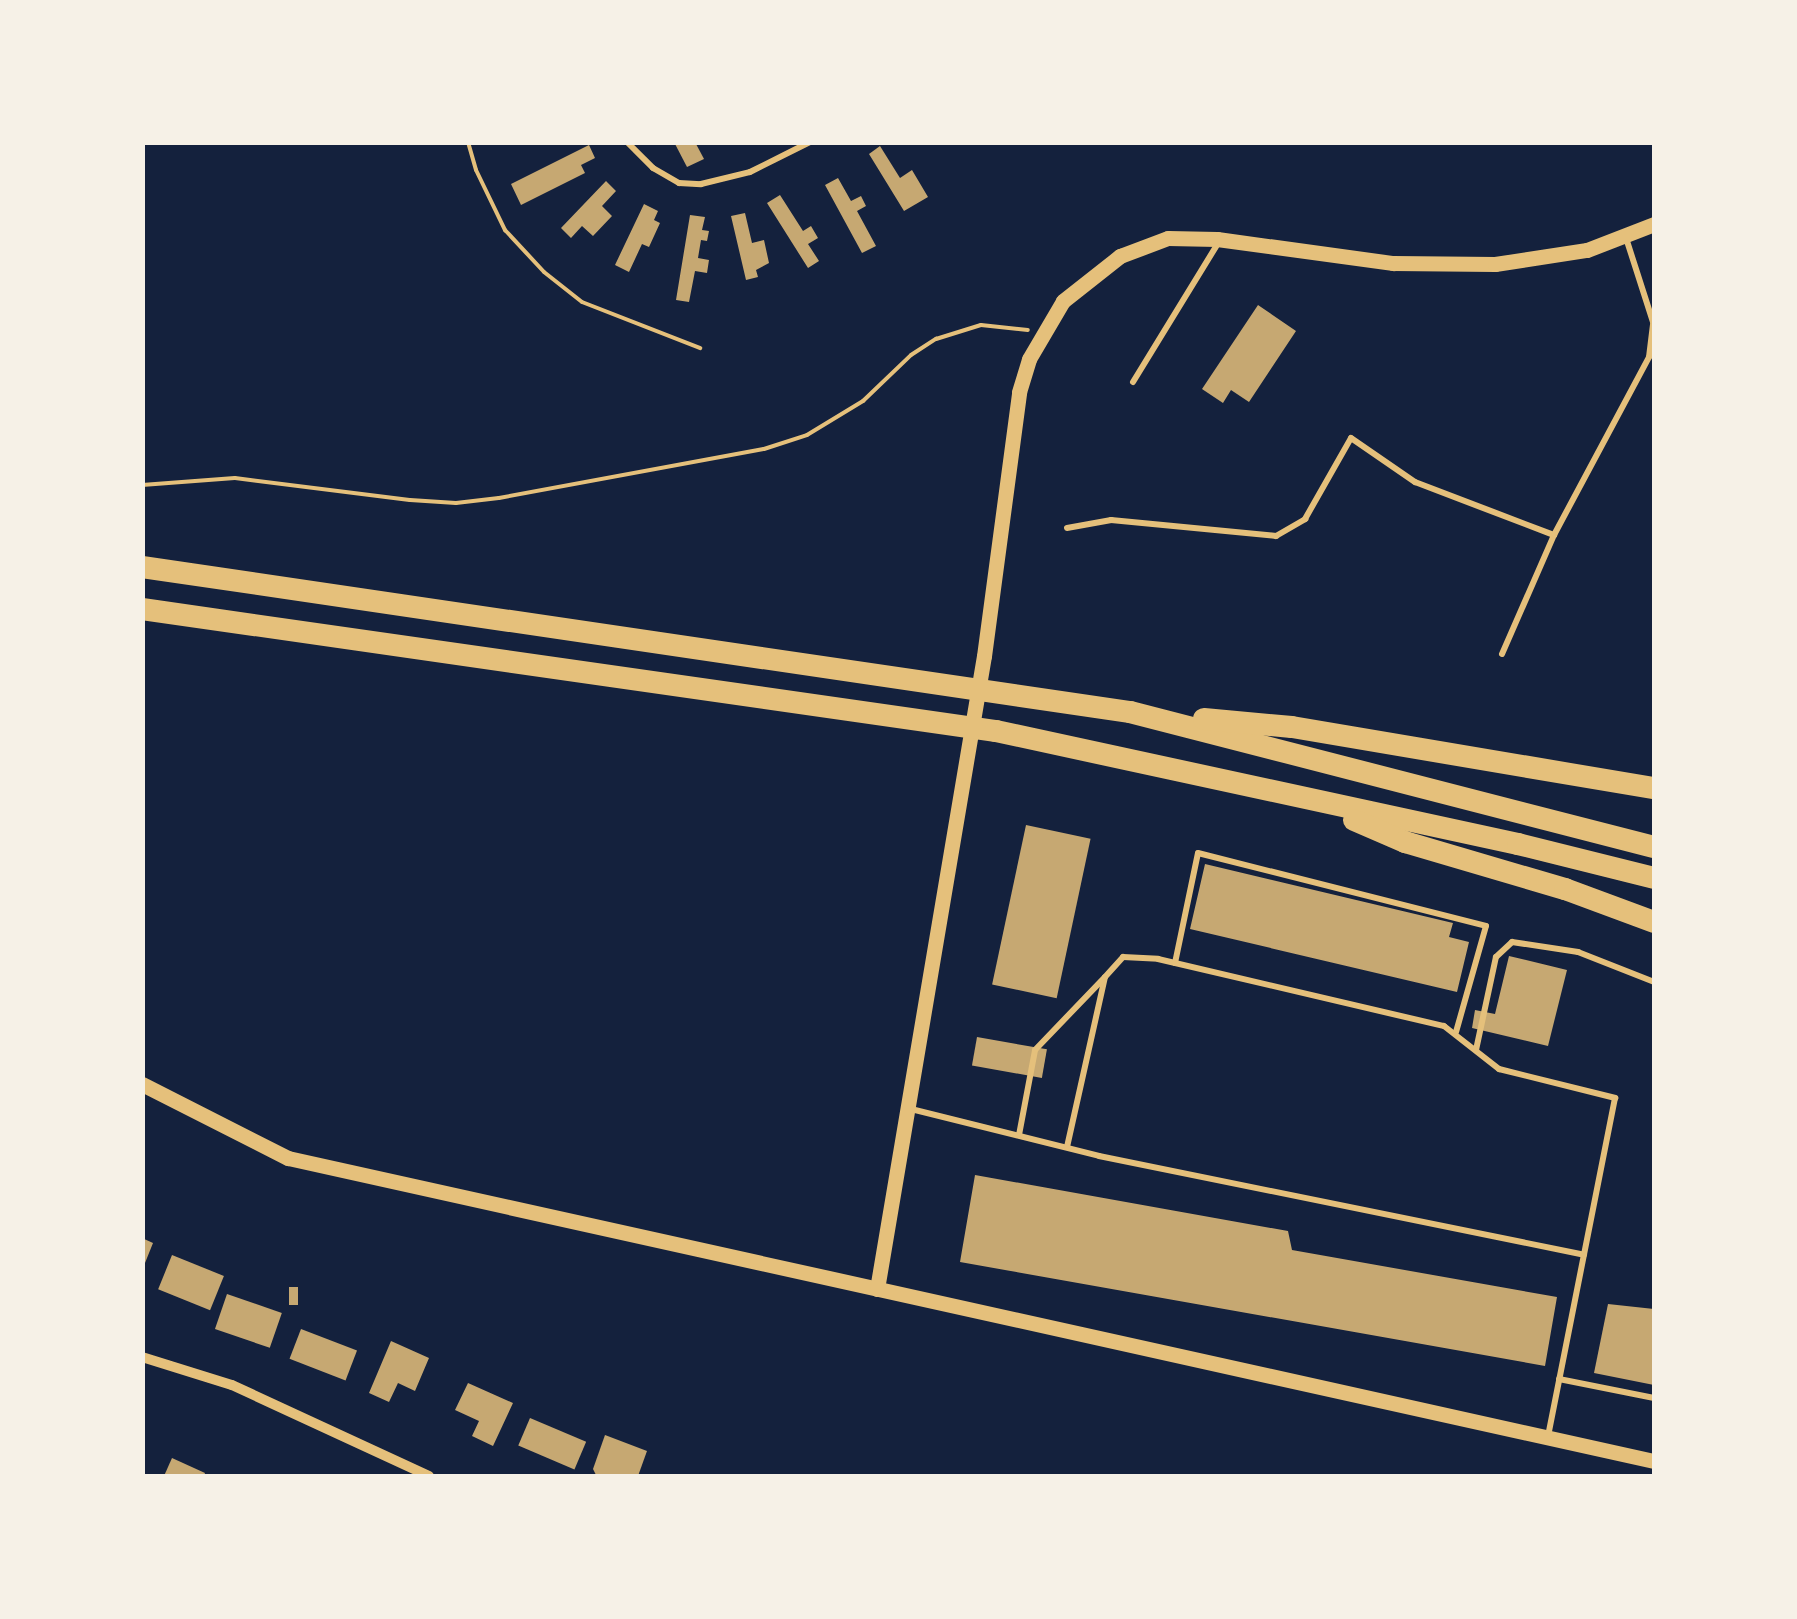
<!DOCTYPE html>
<style>
body{margin:0}
#map{position:relative;width:1797px;height:1619px;overflow:hidden;background:#14213d;font-family:"Archivo Narrow",sans-serif}
div>[style]{position:absolute}
.building>*{inset:0;background:#c6a872;transform-origin:0 0}
.path>*{height:4px;margin:-2px;padding:0 2px;transform-origin:2px;border-radius:2px;background:#e5c07b}
.service>*{height:6px;margin:-3px;padding:0 3px;transform-origin:3px;border-radius:3px;background:#e5c07b}
.minor>*{height:10px;margin:-5px;padding:0 5px;transform-origin:5px;border-radius:5px;background:#e5c07b}
.tertiary>*{height:15px;margin:-7.5px;padding:0 7.5px;transform-origin:7.5px;border-radius:7.5px;background:#e5c07b}
.motorway>*{height:22px;margin:-11px;padding:0 11px;transform-origin:11px;border-radius:11px;background:#e5c07b}
span{translate:-50% -50%;white-space:nowrap;text-align:center;line-height:1.15;-webkit-text-stroke:8px #f6f1e7;paint-order:stroke}
.frame{position:absolute;inset:0;border:145px solid #f6f1e7;pointer-events:none}
</style>
<div id="map">
<div class="building">
<div style="clip-path:polygon(674px 142px,695px 142px,704px 159px,687px 167px)"></div>
<div style="clip-path:polygon(589px 145px,595px 158px,581px 165px,585px 173px,521px 205px,511px 184px)"></div>
<div style="clip-path:polygon(880px 146px,900px 178px,912px 170px,928px 197px,904px 211px,869px 154px)"></div>
<div style="clip-path:polygon(838px 178px,851px 201px,861px 196px,866px 206px,857px 211px,876px 246px,862px 253px,825px 185px)"></div>
<div style="clip-path:polygon(606px 181px,616px 191px,602px 206px,612px 216px,593px 236px,582px 226px,571px 238px,561px 228px)"></div>
<div style="clip-path:polygon(780px 195px,803px 231px,811px 226px,818px 238px,808px 244px,819px 261px,808px 268px,767px 203px)"></div>
<div style="clip-path:polygon(644px 204px,658px 211px,654px 220px,660px 223px,649px 247px,642px 244px,629px 272px,615px 265px)"></div>
<div style="clip-path:polygon(745px 213px,752px 243px,764px 240px,769px 263px,756px 270px,758px 277px,746px 280px,731px 216px)"></div>
<div style="clip-path:polygon(690px 215px,705px 217px,702px 230px,709px 231px,707px 241px,701px 240px,698px 258px,709px 260px,707px 273px,695px 271px,689px 302px,676px 300px)"></div>
<div style="clip-path:polygon(1258px 305px,1296px 331px,1249px 402px,1231px 390px,1223px 403px,1202px 389px)"></div>
<div style="left:1026px;top:825px;width:66px;height:163px;rotate:12deg"></div>
<div style="clip-path:polygon(1205px 864px,1453px 923px,1449px 937px,1469px 942px,1457px 992px,1190px 929px)"></div>
<div style="clip-path:polygon(1509px 956px,1567px 970px,1548px 1046px,1472px 1028px,1475px 1010px,1495px 1014px)"></div>
<div style="left:977px;top:1037px;width:71px;height:29px;rotate:10deg"></div>
<div style="clip-path:polygon(975px 1175px,1288px 1231px,1292px 1250px,1557px 1297px,1545px 1366px,960px 1262px)"></div>
<div style="clip-path:polygon(142px 1238px,153px 1243px,143px 1268px,142px 1268px)"></div>
<div style="left:172px;top:1255px;width:56px;height:37px;rotate:22deg"></div>
<div style="left:289px;top:1287px;width:9px;height:18px"></div>
<div style="left:227px;top:1294px;width:58px;height:37px;rotate:19deg"></div>
<div style="clip-path:polygon(1608px 1304px,1654px 1309px,1654px 1385px,1594px 1373px)"></div>
<div style="left:301px;top:1329px;width:60px;height:32px;rotate:21deg"></div>
<div style="clip-path:polygon(391px 1341px,429px 1358px,415px 1391px,398px 1383px,389px 1402px,369px 1393px)"></div>
<div style="clip-path:polygon(468px 1383px,513px 1403px,493px 1446px,472px 1436px,479px 1421px,455px 1410px)"></div>
<div style="left:530px;top:1418px;width:61px;height:30px;rotate:23deg"></div>
<div style="clip-path:polygon(605px 1435px,647px 1451px,638px 1476px,596px 1475px,593px 1469px)"></div>
<div style="clip-path:polygon(172px 1458px,205px 1473px,204px 1476px,164px 1476px)"></div>
</div>
<div class="path">
<div style="left:468px;top:142px;width:29px;rotate:74deg"></div>
<div style="left:476px;top:170px;width:67px;rotate:64.2deg"></div>
<div style="left:505px;top:230px;width:57px;rotate:47.1deg"></div>
<div style="left:544px;top:272px;width:48px;rotate:38.3deg"></div>
<div style="left:582px;top:302px;width:127px;rotate:21.3deg"></div>
<div style="left:142px;top:485px;width:93px;rotate:-4.3deg"></div>
<div style="left:235px;top:478px;width:176px;rotate:7.2deg"></div>
<div style="left:410px;top:500px;width:46px;rotate:3.7deg"></div>
<div style="left:456px;top:503px;width:43px;rotate:-6.6deg"></div>
<div style="left:499px;top:498px;width:269px;rotate:-10.5deg"></div>
<div style="left:764px;top:449px;width:45px;rotate:-18deg"></div>
<div style="left:807px;top:435px;width:66px;rotate:-31.3deg"></div>
<div style="left:863px;top:401px;width:66px;rotate:-43.8deg"></div>
<div style="left:911px;top:355px;width:30px;rotate:-33deg"></div>
<div style="left:936px;top:339px;width:47px;rotate:-17.3deg"></div>
<div style="left:981px;top:325px;width:47px;rotate:6.1deg"></div>
</div>
<div class="service">
<div style="left:627px;top:142px;width:37px;rotate:45deg"></div>
<div style="left:653px;top:168px;width:30px;rotate:30deg"></div>
<div style="left:679px;top:183px;width:22px;rotate:3deg"></div>
<div style="left:701px;top:184px;width:50px;rotate:-13.8deg"></div>
<div style="left:750px;top:172px;width:67px;rotate:-26.6deg"></div>
<div style="left:1133px;top:382px;width:167px;rotate:-58.5deg"></div>
<div style="left:1067px;top:528px;width:45px;rotate:-10.3deg"></div>
<div style="left:1111px;top:520px;width:166px;rotate:5.5deg"></div>
<div style="left:1276px;top:536px;width:34px;rotate:-30deg"></div>
<div style="left:1305px;top:519px;width:93px;rotate:-60.4deg"></div>
<div style="left:1351px;top:438px;width:78px;rotate:34.5deg"></div>
<div style="left:1415px;top:482px;width:149px;rotate:20.9deg"></div>
<div style="left:1502px;top:654px;width:130px;rotate:-66.4deg"></div>
<div style="left:1554px;top:535px;width:202px;rotate:-61.9deg"></div>
<div style="left:1649px;top:357px;width:35px;rotate:-83deg"></div>
<div style="left:1653px;top:322px;width:88px;rotate:-107.8deg"></div>
<div style="left:1175px;top:963px;width:112px;rotate:-78.2deg"></div>
<div style="left:1198px;top:853px;width:297px;rotate:14.2deg"></div>
<div style="left:1486px;top:926px;width:110px;rotate:105.8deg"></div>
<div style="left:1476px;top:1050px;width:95px;rotate:-77.9deg"></div>
<div style="left:1496px;top:957px;width:22px;rotate:-43deg"></div>
<div style="left:1512px;top:942px;width:67px;rotate:8.6deg"></div>
<div style="left:1578px;top:952px;width:82px;rotate:21.5deg"></div>
<div style="left:907px;top:1108px;width:198px;rotate:14deg"></div>
<div style="left:1099px;top:1156px;width:495px;rotate:11.5deg"></div>
<div style="left:1019px;top:1135px;width:86px;rotate:-79.3deg"></div>
<div style="left:1035px;top:1050px;width:100px;rotate:-46.2deg"></div>
<div style="left:1067px;top:1147px;width:174px;rotate:-77.4deg"></div>
<div style="left:1105px;top:977px;width:27px;rotate:-48deg"></div>
<div style="left:1123px;top:957px;width:35px;rotate:3deg"></div>
<div style="left:1158px;top:959px;width:294px;rotate:13.2deg"></div>
<div style="left:1444px;top:1026px;width:70px;rotate:38deg"></div>
<div style="left:1499px;top:1069px;width:120px;rotate:14deg"></div>
<div style="left:1615px;top:1098px;width:344px;rotate:101.2deg"></div>
<div style="left:1559px;top:1379px;width:97px;rotate:11.3deg"></div>
</div>
<div class="minor">
<div style="left:142px;top:1357px;width:94px;rotate:17.3deg"></div>
<div style="left:232px;top:1385px;width:217px;rotate:24.8deg"></div>
</div>
<div class="tertiary">
<div style="left:142px;top:1084px;width:164px;rotate:26.9deg"></div>
<div style="left:288px;top:1158px;width:1399px;rotate:12.51deg"></div>
<div style="left:877px;top:1289px;width:642px;rotate:-80.41deg"></div>
<div style="left:984px;top:656px;width:266px;rotate:-82.4deg"></div>
<div style="left:1019px;top:392px;width:34px;rotate:-73deg"></div>
<div style="left:1029px;top:359px;width:67px;rotate:-59.6deg"></div>
<div style="left:1063px;top:301px;width:73px;rotate:-38.3deg"></div>
<div style="left:1120px;top:256px;width:51px;rotate:-20.6deg"></div>
<div style="left:1168px;top:238px;width:49px;rotate:1.2deg"></div>
<div style="left:1217px;top:239px;width:178px;rotate:7.8deg"></div>
<div style="left:1393px;top:263px;width:102px;rotate:0.6deg"></div>
<div style="left:1495px;top:264px;width:93px;rotate:-8.7deg"></div>
<div style="left:1587px;top:250px;width:72px;rotate:-21.2deg"></div>
</div>
<div class="motorway">
<div style="left:142px;top:567px;width:999px;rotate:8.35deg"></div>
<div style="left:1130px;top:712px;width:541px;rotate:14.45deg"></div>
<div style="left:142px;top:609px;width:863px;rotate:8.13deg"></div>
<div style="left:996px;top:731px;width:534px;rotate:12.21deg"></div>
<div style="left:1518px;top:844px;width:140px;rotate:14deg"></div>
<div style="left:1204px;top:719px;width:88px;rotate:5.2deg"></div>
<div style="left:1292px;top:727px;width:367px;rotate:9.6deg"></div>
<div style="left:1354px;top:820px;width:56px;rotate:23.3deg"></div>
<div style="left:1405px;top:842px;width:167px;rotate:16.4deg"></div>
<div style="left:1565px;top:889px;width:95px;rotate:20.3deg"></div>
</div>
<div class="frame"></div>
</div>
